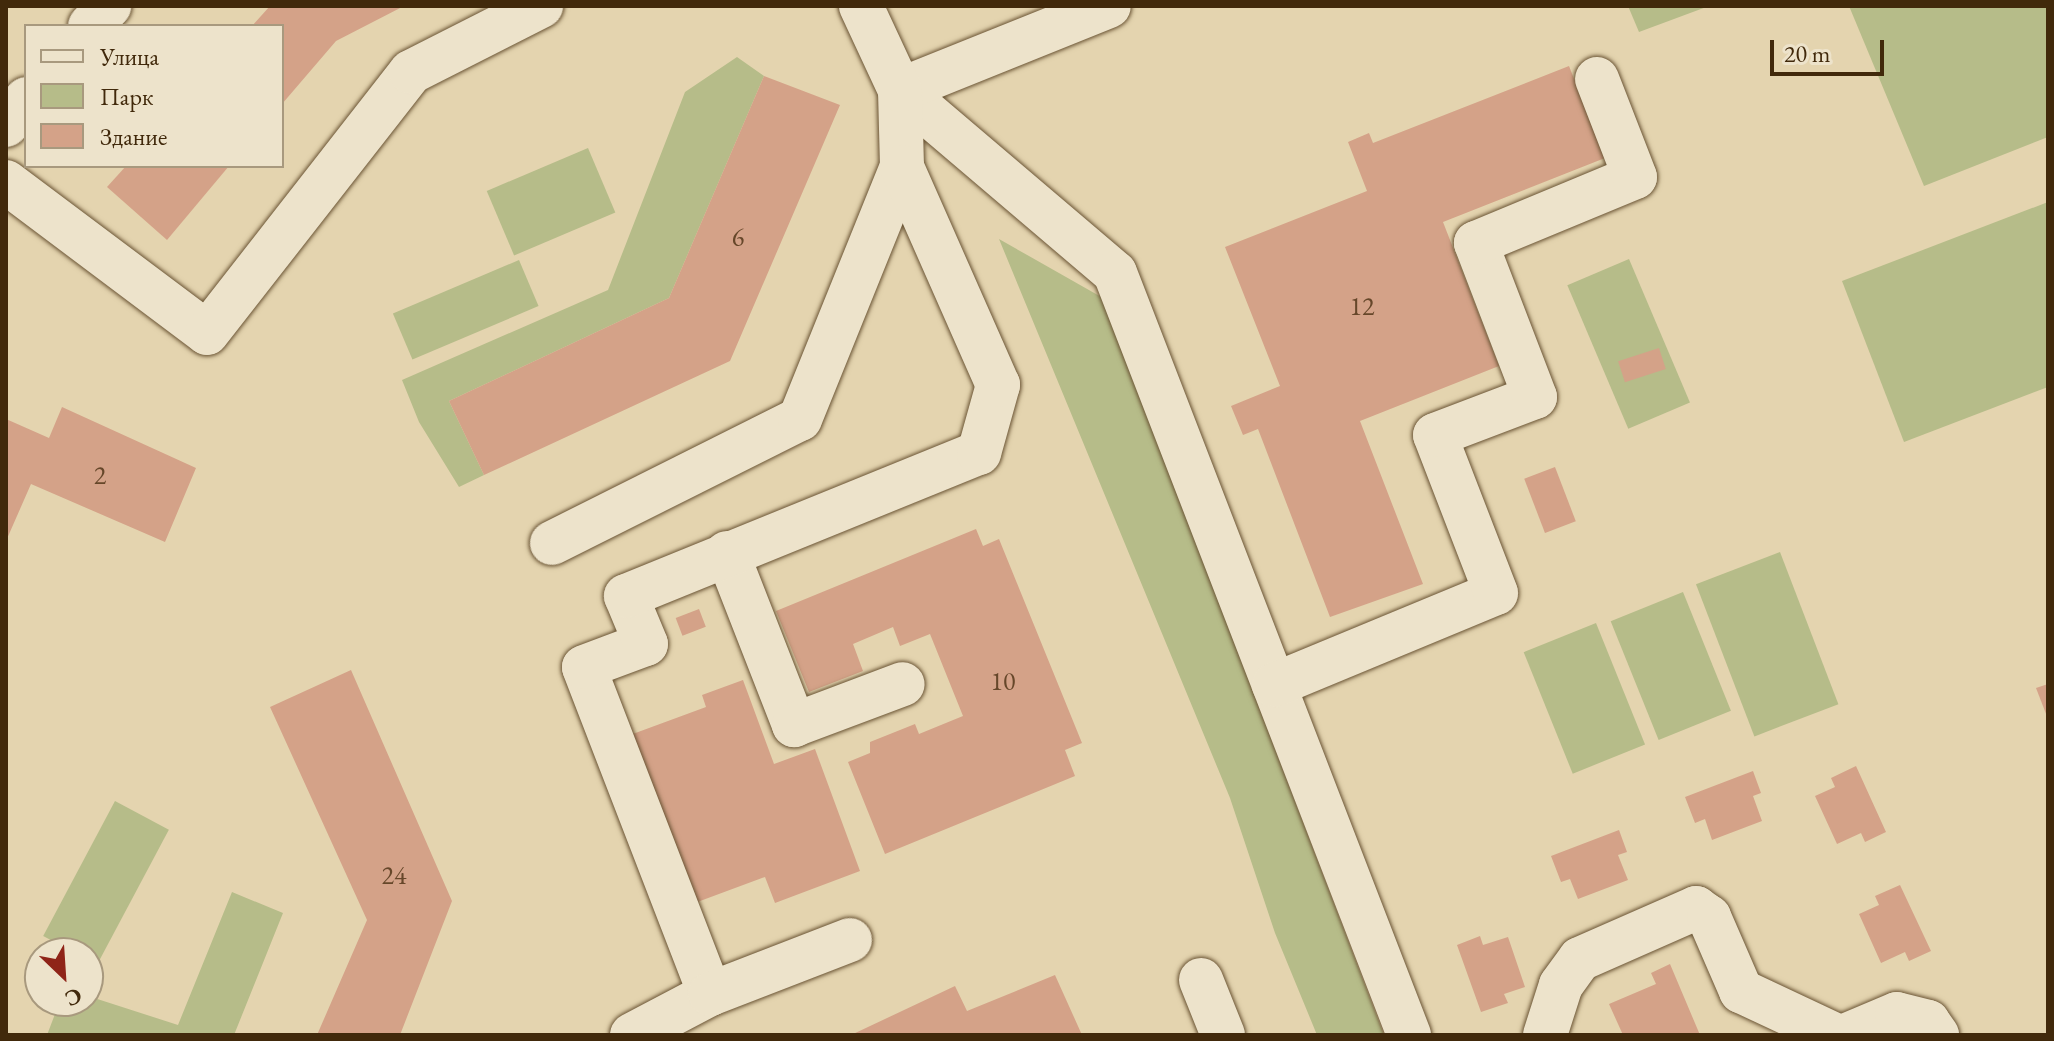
<!DOCTYPE html>
<meta charset="utf-8">
<style>
body{margin:0}
#map{position:relative;width:2054px;height:1041px;overflow:hidden;background:#e4d4af;font-family:"EB Garamond",serif}
div>[style]{position:absolute}
.green>*{inset:0;background:#b6bc89;transform-origin:0 0}
.building>*{inset:0;background:#d4a288;transform-origin:0 0}
.roads{filter:drop-shadow(0 0 2px #6a5434) drop-shadow(0 0 2px #6a5434)}
.minor>*{height:44px;margin:-22px;padding:0 22px;transform-origin:22px;border-radius:22px;background:#ede3cb}
span{translate:-50% -50%;white-space:nowrap;text-align:center;line-height:1.15;-webkit-text-stroke:6px #ede3cb;paint-order:stroke}
.number-label{font-size:26px;color:#66472a}
.number-label span{-webkit-text-stroke-width:0}
.frame{position:absolute;inset:0;border:8px solid #41290b;pointer-events:none}
.legend{position:absolute;left:24px;top:24px;width:260px;height:144px;box-sizing:border-box;background:#ede3cb;border:2px solid #a8997e;margin:0;padding:10px 14px;list-style:none;font-size:24px;color:#41290b}
.legend li{display:flex;align-items:center;gap:16px;height:40px}
.legend b{width:40px;border:2px solid #a8997e}
.north{position:absolute;left:24px;top:937px;width:80px;height:80px;box-sizing:border-box;background:#ede3cb;border:2px solid #a8997e;border-radius:50%;rotate:155deg;font-size:22px;font-weight:700;line-height:32px;text-align:center;color:#41290b}
.north::after{content:'';display:block;margin:auto;width:28px;height:36px;background:#8f2418;clip-path:polygon(50% 0,100% 100%,50% 72%,0 100%)}
.scale{position:absolute;left:1770px;top:40px;width:114px;height:36px;box-sizing:border-box;border:4px solid #41290b;border-top:0;padding-left:10px;font-size:24px;line-height:28px;white-space:nowrap;color:#41290b;-webkit-text-stroke:6px #ede3cb;paint-order:stroke}
</style>
<div id="map">
<div class="green">
<div style="clip-path:polygon(1628px 6px,1709px 6px,1639px 32px)"></div>
<div style="clip-path:polygon(1849px 6px,2048px 6px,2048px 137px,1924px 186px)"></div>
<div style="clip-path:polygon(737px 57px,764px 76px,669px 298px,449px 401px,484px 475px,459px 487px,419px 422px,402px 380px,608px 290px,685px 92px)"></div>
<div style="left:588px;top:148px;width:70px;height:110px;rotate:67deg"></div>
<div style="clip-path:polygon(2048px 202px,2048px 387px,1904px 442px,1842px 281px)"></div>
<div style="clip-path:polygon(999px 239px,1103px 298px,1384px 1035px,1317px 1035px,1275px 933px,1230px 798px)"></div>
<div style="left:1629px;top:259px;width:156px;height:67px;rotate:67deg"></div>
<div style="left:519px;top:260px;width:50px;height:137px;rotate:67deg"></div>
<div style="left:1780px;top:552px;width:163px;height:90px;rotate:69deg"></div>
<div style="left:1683px;top:592px;width:128px;height:78px;rotate:68deg"></div>
<div style="left:1596px;top:623px;width:131px;height:78px;rotate:68deg"></div>
<div style="left:115px;top:801px;width:61px;height:153px;rotate:28deg"></div>
<div style="clip-path:polygon(232px 892px,283px 913px,234px 1035px,47px 1035px,60px 1001px,88px 1001px,88px 996px,178px 1025px)"></div>
</div>
<div class="building">
<div style="clip-path:polygon(270px 6px,404px 6px,336px 41px,282px 104px,282px 26px,252px 26px)"></div>
<div style="clip-path:polygon(1569px 66px,1605px 158px,1443px 222px,1499px 366px,1360px 421px,1423px 584px,1330px 617px,1258px 429px,1243px 435px,1231px 406px,1280px 386px,1225px 247px,1367px 191px,1348px 142px,1369px 133px,1373px 143px)"></div>
<div style="clip-path:polygon(764px 76px,840px 105px,730px 361px,484px 475px,449px 401px,669px 298px)"></div>
<div style="clip-path:polygon(126px 166px,229px 166px,167px 240px,107px 187px)"></div>
<div style="left:1659px;top:348px;width:22px;height:43px;rotate:72deg"></div>
<div style="clip-path:polygon(62px 407px,196px 468px,165px 542px,31px 484px,6px 541px,6px 419px,49px 438px)"></div>
<div style="left:1555px;top:467px;width:58px;height:33px;rotate:69deg"></div>
<div style="clip-path:polygon(976px 529px,983px 546px,999px 539px,1082px 743px,1065px 750px,1075px 776px,885px 854px,848px 762px,870px 753px,870px 742px,915px 724px,919px 734px,963px 716px,930px 634px,900px 646px,893px 627px,853px 644px,863px 671px,809px 692px,776px 611px)"></div>
<div style="left:699px;top:609px;width:19px;height:25px;rotate:69deg"></div>
<div style="clip-path:polygon(351px 670px,452px 901px,400px 1035px,317px 1035px,367px 920px,270px 707px)"></div>
<div style="clip-path:polygon(743px 680px,774px 764px,815px 749px,860px 871px,775px 903px,765px 877px,692px 904px,630px 735px,706px 707px,702px 695px)"></div>
<div style="clip-path:polygon(2048px 684px,2048px 719px,2036px 688px)"></div>
<div style="clip-path:polygon(1856px 766px,1886px 832px,1865px 842px,1861px 833px,1837px 844px,1815px 796px,1835px 787px,1831px 778px)"></div>
<div style="clip-path:polygon(1753px 771px,1761px 793px,1753px 796px,1762px 821px,1712px 840px,1705px 819px,1695px 823px,1685px 797px)"></div>
<div style="clip-path:polygon(1619px 830px,1627px 852px,1618px 855px,1628px 880px,1578px 899px,1570px 879px,1561px 882px,1551px 856px)"></div>
<div style="clip-path:polygon(1900px 885px,1931px 951px,1909px 961px,1905px 952px,1881px 963px,1859px 914px,1879px 905px,1875px 896px)"></div>
<div style="clip-path:polygon(1480px 936px,1483px 945px,1508px 937px,1525px 987px,1504px 994px,1508px 1003px,1481px 1012px,1457px 945px)"></div>
<div style="clip-path:polygon(1670px 964px,1700px 1035px,1623px 1035px,1609px 1004px,1656px 984px,1651px 973px)"></div>
<div style="clip-path:polygon(1055px 975px,1082px 1035px,851px 1035px,955px 986px,967px 1011px)"></div>
</div>
<div class="roads">
<div class="minor">
<div style="left:90px;top:26px;width:28px;rotate:-46deg"></div>
<div style="left:900px;top:90px;width:282px;rotate:40.4deg"></div>
<div style="left:1115px;top:273px;width:817px;rotate:68.9deg"></div>
<div style="left:900px;top:90px;width:225px;rotate:-21.9deg"></div>
<div style="left:6px;top:125px;width:33px;rotate:-52deg"></div>
<div style="left:6px;top:182px;width:251px;rotate:36.9deg"></div>
<div style="left:207px;top:333px;width:331px;rotate:-52deg"></div>
<div style="left:411px;top:72px;width:146px;rotate:-26.9deg"></div>
<div style="left:552px;top:543px;width:277px;rotate:-26.6deg"></div>
<div style="left:800px;top:419px;width:272px;rotate:-68deg"></div>
<div style="left:902px;top:167px;width:77px;rotate:-91.5deg"></div>
<div style="left:900px;top:90px;width:93px;rotate:-114.9deg"></div>
<div style="left:727px;top:553px;width:185px;rotate:68.7deg"></div>
<div style="left:794px;top:725px;width:116px;rotate:-20.6deg"></div>
<div style="left:1274px;top:685px;width:240px;rotate:-22.5deg"></div>
<div style="left:1496px;top:593px;width:169px;rotate:-111.1deg"></div>
<div style="left:1435px;top:435px;width:107px;rotate:-20.8deg"></div>
<div style="left:1535px;top:397px;width:165px;rotate:-111deg"></div>
<div style="left:1476px;top:243px;width:172px;rotate:-22.5deg"></div>
<div style="left:1635px;top:177px;width:105px;rotate:-111.2deg"></div>
<div style="left:1201px;top:980px;width:59px;rotate:68.2deg"></div>
<div style="left:710px;top:994px;width:350px;rotate:-111.1deg"></div>
<div style="left:584px;top:667px;width:66px;rotate:-20.4deg"></div>
<div style="left:646px;top:644px;width:52px;rotate:-112.6deg"></div>
<div style="left:626px;top:596px;width:381px;rotate:-22.1deg"></div>
<div style="left:979px;top:453px;width:71px;rotate:-74.4deg"></div>
<div style="left:998px;top:385px;width:238px;rotate:-113.8deg"></div>
<div style="left:632px;top:1035px;width:88px;rotate:-27.7deg"></div>
<div style="left:710px;top:994px;width:150px;rotate:-21.1deg"></div>
<div style="left:1545px;top:1035px;width:52px;rotate:-72.3deg"></div>
<div style="left:1561px;top:985px;width:32px;rotate:-54deg"></div>
<div style="left:1580px;top:959px;width:127px;rotate:-23.7deg"></div>
<div style="left:1696px;top:908px;width:16px;rotate:35deg"></div>
<div style="left:1709px;top:917px;width:81px;rotate:66.6deg"></div>
<div style="left:1741px;top:991px;width:104px;rotate:25.1deg"></div>
<div style="left:1847px;top:1035px;width:54px;rotate:-22.8deg"></div>
<div style="left:1897px;top:1014px;width:32px;rotate:14deg"></div>
<div style="left:1928px;top:1022px;width:16px;rotate:55deg"></div>
</div>
</div>
<div class="number-label">
<span style="left:738px;top:238px">6</span>
<span style="left:1362px;top:307px">12</span>
<span style="left:100px;top:476px">2</span>
<span style="left:1003px;top:682px">10</span>
<span style="left:394px;top:876px">24</span>
</div>
<div class="frame"></div>
<ul class="legend">
<li><b style="height:10px;background:#ede3cb"></b>Улица</li>
<li><b style="height:22px;background:#b6bc89"></b>Парк</li>
<li><b style="height:22px;background:#d4a288"></b>Здание</li>
</ul>
<div class="north">С</div>
<div class="scale">20 m</div>
</div>
